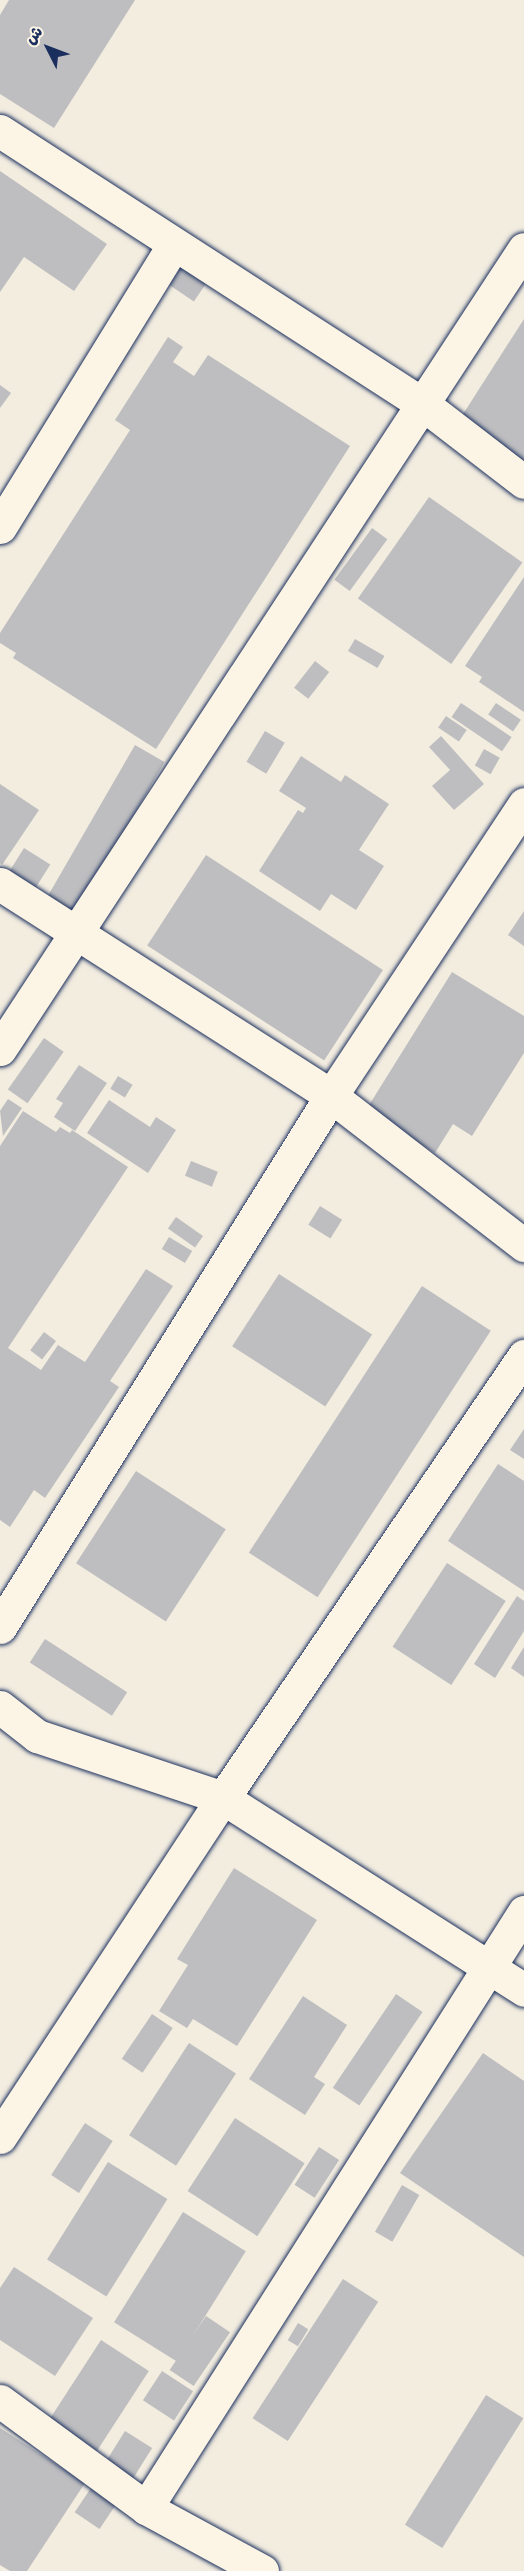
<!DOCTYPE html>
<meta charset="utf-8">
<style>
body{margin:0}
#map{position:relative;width:524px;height:2571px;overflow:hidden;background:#f3ede0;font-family:Mynerve,"Playpen Sans Arabic",sans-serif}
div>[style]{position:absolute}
.building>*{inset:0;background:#bebec0;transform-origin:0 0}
.roads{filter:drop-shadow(0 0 2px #1b2f5e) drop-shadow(0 0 2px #1b2f5e)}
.minor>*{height:33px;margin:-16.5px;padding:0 16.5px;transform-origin:16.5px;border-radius:16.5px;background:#fcf5e5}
span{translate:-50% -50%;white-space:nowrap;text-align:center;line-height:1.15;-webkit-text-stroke:5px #fcf5e5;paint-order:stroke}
.north{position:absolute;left:18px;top:18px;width:60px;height:60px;-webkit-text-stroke:4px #fcf5e5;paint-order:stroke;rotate:312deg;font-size:16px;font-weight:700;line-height:24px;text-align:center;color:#1b2f5e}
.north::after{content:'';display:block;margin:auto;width:21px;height:27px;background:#1b2f5e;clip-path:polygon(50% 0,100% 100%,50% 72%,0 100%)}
</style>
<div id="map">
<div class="building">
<div style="clip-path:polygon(9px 0,135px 0,54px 128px,0 94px,0 15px)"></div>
<div style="clip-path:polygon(0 171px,107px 244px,74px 291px,24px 257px,0 292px)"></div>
<div style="left:183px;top:264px;width:30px;height:25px;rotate:34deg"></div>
<div style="clip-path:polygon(524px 319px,524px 464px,458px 422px)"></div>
<div style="clip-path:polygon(168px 337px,183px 347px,173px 362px,194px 376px,208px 355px,350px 446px,156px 749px,13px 658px,16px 653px,0 643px,0 633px,130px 430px,115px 420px)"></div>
<div style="clip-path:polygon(0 385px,11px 393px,0 408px)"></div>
<div style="left:429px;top:497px;width:114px;height:124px;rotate:35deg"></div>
<div style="left:372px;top:528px;width:19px;height:64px;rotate:36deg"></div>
<div style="clip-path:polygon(524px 577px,524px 712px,479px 682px,482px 677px,465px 666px)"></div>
<div style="left:355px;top:639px;width:34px;height:14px;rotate:30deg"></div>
<div style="left:315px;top:661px;width:18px;height:34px;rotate:38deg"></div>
<div style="left:461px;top:703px;width:61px;height:17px;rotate:34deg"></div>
<div style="left:496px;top:703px;width:30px;height:14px;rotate:34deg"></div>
<div style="left:446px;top:716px;width:25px;height:14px;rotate:34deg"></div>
<div style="left:265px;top:731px;width:23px;height:36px;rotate:31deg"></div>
<div style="clip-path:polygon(441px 736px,484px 784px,454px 810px,432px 786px,450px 770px,429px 747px)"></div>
<div style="left:135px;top:745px;width:34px;height:185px;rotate:30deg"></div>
<div style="left:484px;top:749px;width:18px;height:19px;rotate:29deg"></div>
<div style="clip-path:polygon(301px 756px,341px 782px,345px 775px,389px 804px,359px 850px,384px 866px,356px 910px,331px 894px,320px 911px,259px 871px,298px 810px,303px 813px,306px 808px,279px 791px)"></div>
<div style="clip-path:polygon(0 784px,39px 810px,2px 865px,0 863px)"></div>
<div style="left:24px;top:848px;width:31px;height:30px;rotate:32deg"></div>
<div style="left:206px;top:855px;width:211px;height:108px;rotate:33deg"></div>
<div style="clip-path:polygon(524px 911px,524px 946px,508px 935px)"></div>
<div style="clip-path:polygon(452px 972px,524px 1016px,524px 1053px,472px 1136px,453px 1124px,435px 1153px,366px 1110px)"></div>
<div style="left:44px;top:1038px;width:24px;height:63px;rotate:35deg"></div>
<div style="clip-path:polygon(79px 1065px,107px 1083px,75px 1131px,54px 1117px,63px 1103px,56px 1099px)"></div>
<div style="left:118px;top:1076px;width:17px;height:15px;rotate:31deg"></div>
<div style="clip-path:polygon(8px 1099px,22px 1108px,3px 1136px,0 1111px)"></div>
<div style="clip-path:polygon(109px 1100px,150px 1127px,156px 1117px,176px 1130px,148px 1173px,87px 1133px)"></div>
<div style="clip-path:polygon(23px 1111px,56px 1132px,60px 1127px,70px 1133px,72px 1130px,128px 1167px,8px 1348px,41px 1370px,58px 1345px,85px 1362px,146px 1269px,173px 1286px,110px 1381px,119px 1387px,45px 1498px,34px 1490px,10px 1527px,0 1520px,0 1146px)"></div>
<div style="left:191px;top:1161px;width:29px;height:16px;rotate:22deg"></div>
<div style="left:320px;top:1206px;width:26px;height:22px;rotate:32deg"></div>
<div style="left:176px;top:1217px;width:33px;height:14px;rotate:35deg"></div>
<div style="left:169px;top:1237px;width:27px;height:14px;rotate:31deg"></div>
<div style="left:279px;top:1274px;width:111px;height:86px;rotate:33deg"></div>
<div style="left:422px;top:1286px;width:82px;height:318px;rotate:33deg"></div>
<div style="left:44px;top:1332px;width:15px;height:23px;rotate:37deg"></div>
<div style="clip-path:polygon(524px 1429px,524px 1459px,510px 1450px)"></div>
<div style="clip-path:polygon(498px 1464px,524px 1481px,524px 1591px,448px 1541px)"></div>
<div style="left:136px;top:1471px;width:107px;height:110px;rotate:33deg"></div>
<div style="left:447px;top:1563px;width:70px;height:100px;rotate:33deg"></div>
<div style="clip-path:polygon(517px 1596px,524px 1601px,524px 1631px,495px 1678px,474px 1664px)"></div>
<div style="left:45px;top:1639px;width:98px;height:28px;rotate:33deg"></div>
<div style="clip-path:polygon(524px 1647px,524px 1677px,511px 1668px)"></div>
<div style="clip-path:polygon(234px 1868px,317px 1920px,237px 2046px,193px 2019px,187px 2028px,159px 2011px,188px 1965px,177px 1959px)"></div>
<div style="left:396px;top:1994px;width:32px;height:113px;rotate:34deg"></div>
<div style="clip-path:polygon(303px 1996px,347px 2025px,314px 2077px,325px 2084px,305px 2115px,249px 2079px)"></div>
<div style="left:152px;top:2014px;width:25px;height:54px;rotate:34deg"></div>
<div style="left:189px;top:2043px;width:56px;height:110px;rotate:33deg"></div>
<div style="clip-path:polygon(483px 2053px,524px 2081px,524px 2257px,400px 2173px)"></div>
<div style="left:235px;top:2118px;width:83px;height:87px;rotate:33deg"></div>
<div style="left:85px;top:2123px;width:33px;height:62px;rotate:33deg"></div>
<div style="left:319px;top:2147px;width:24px;height:45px;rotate:33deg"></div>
<div style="left:108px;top:2162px;width:70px;height:115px;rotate:32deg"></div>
<div style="left:402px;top:2185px;width:20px;height:54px;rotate:30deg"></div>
<div style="left:183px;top:2212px;width:74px;height:130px;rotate:32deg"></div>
<div style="clip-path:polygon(14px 2267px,93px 2318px,55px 2376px,0 2340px,0 2288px)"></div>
<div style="left:343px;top:2279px;width:42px;height:166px;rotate:33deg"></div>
<div style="left:206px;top:2316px;width:29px;height:65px;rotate:34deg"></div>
<div style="left:298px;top:2323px;width:12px;height:20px;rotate:31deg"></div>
<div style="left:101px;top:2340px;width:57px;height:98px;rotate:33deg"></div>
<div style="left:162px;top:2371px;width:37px;height:35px;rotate:33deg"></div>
<div style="left:486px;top:2395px;width:44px;height:153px;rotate:32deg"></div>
<div style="clip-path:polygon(0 2428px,85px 2483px,27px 2571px,10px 2571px,0 2565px)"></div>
<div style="left:125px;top:2431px;width:32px;height:36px;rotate:32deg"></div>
<div style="left:97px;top:2479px;width:30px;height:40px;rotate:34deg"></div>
</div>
<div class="roads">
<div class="minor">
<div style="left:0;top:131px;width:505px;rotate:32.87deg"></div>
<div style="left:424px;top:405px;width:126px;rotate:37.6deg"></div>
<div style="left:0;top:527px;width:332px;rotate:-58.4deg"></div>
<div style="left:0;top:884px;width:393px;rotate:32.6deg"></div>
<div style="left:331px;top:1096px;width:244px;rotate:37.7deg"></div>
<div style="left:0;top:1049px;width:956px;rotate:-56.78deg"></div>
<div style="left:0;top:1627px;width:626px;rotate:-58.06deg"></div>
<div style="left:331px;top:1096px;width:350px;rotate:-56.5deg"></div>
<div style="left:0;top:1707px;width:47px;rotate:38.1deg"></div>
<div style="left:37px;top:1736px;width:196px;rotate:18.4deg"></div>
<div style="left:223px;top:1798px;width:357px;rotate:32.5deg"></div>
<div style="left:0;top:2137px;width:406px;rotate:-56.7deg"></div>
<div style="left:223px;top:1798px;width:535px;rotate:-55.75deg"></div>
<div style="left:0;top:2401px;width:181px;rotate:36.2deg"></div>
<div style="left:146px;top:2508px;width:132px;rotate:28.5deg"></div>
<div style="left:146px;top:2508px;width:706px;rotate:-57.62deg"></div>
</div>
</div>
<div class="north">ش</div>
</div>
